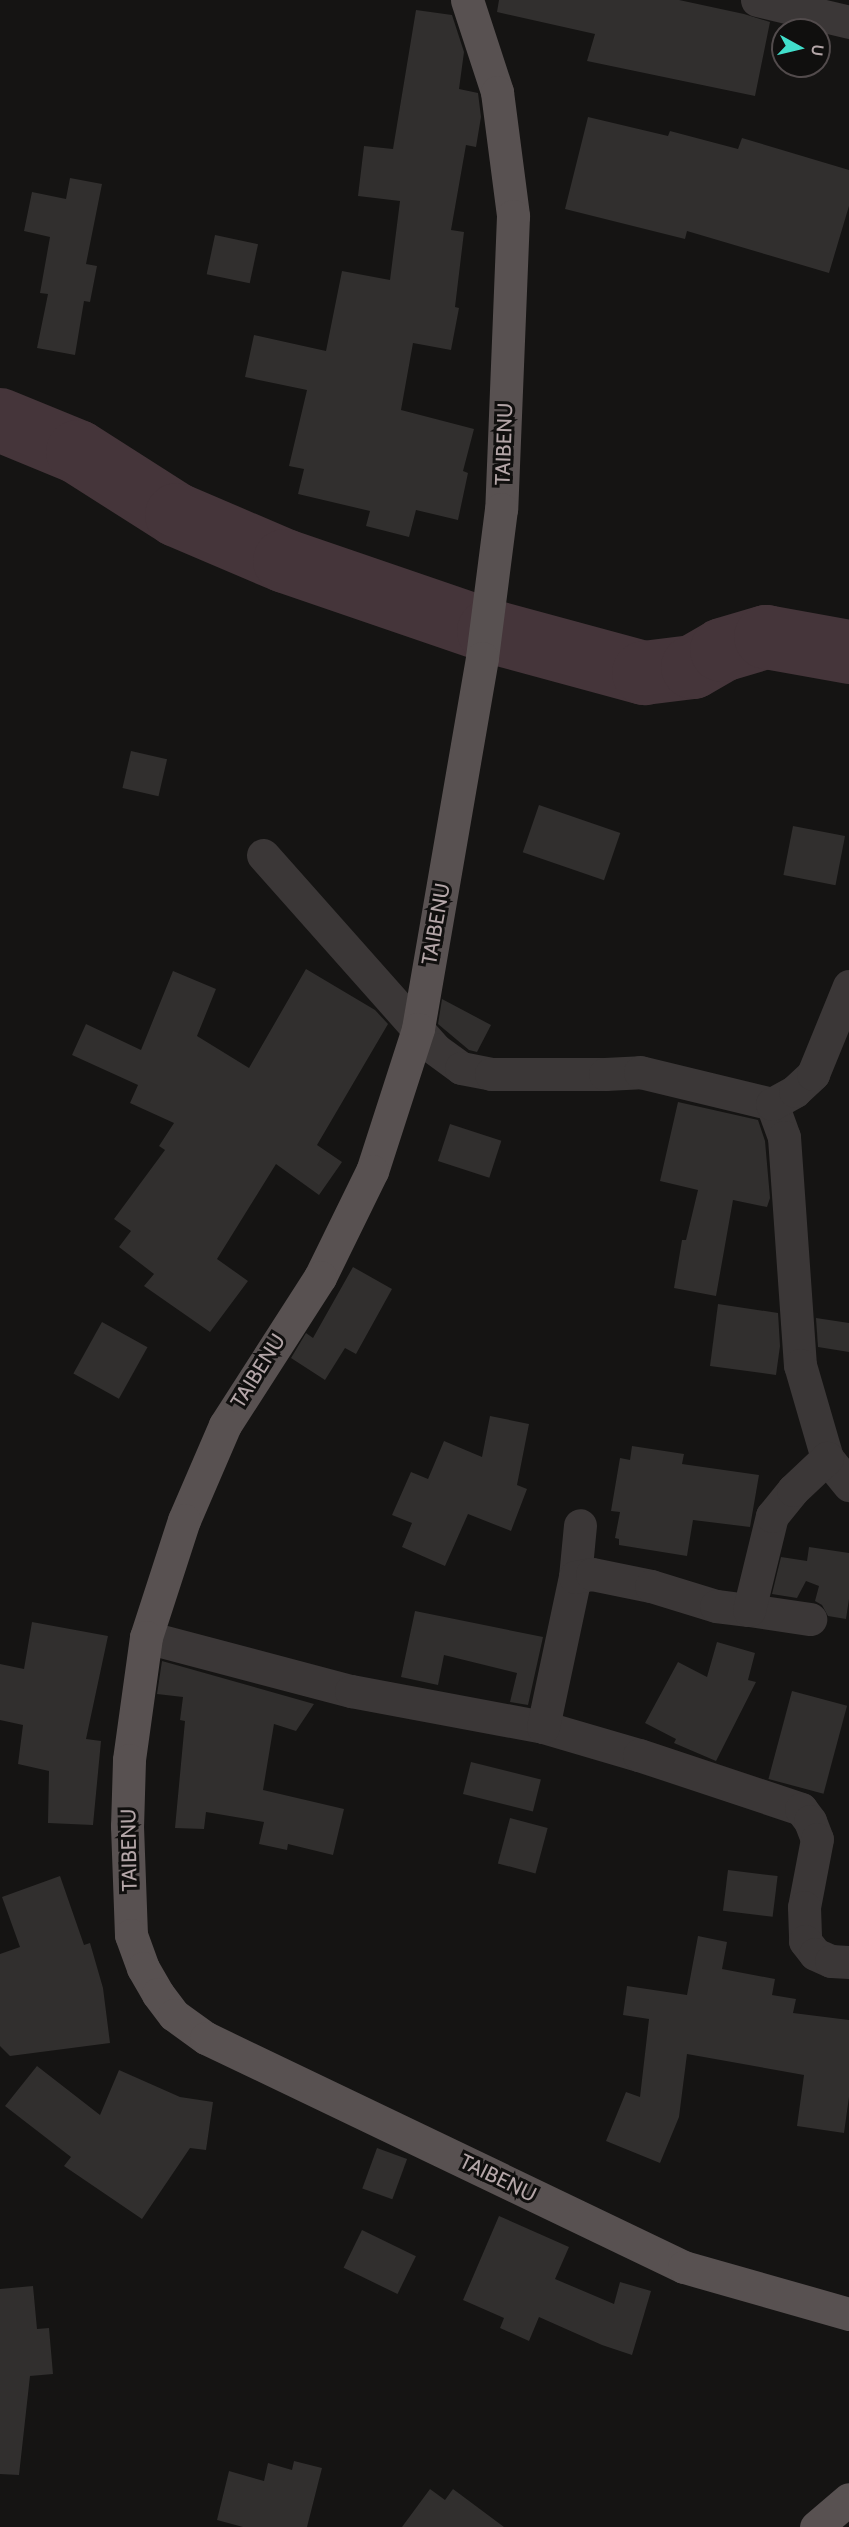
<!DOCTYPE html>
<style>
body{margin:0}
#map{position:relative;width:849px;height:2527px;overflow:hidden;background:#151413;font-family:Cabin,sans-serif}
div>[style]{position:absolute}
.river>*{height:64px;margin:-32px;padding:0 32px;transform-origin:32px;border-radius:32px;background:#45353a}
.building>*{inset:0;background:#312f2e;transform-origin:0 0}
.minor>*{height:33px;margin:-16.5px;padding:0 16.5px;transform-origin:16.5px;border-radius:16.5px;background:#3b3737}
.primary>*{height:33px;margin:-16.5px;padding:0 16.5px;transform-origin:16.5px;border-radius:16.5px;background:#585151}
span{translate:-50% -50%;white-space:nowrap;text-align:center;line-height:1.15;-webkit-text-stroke:6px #100f0e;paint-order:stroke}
.street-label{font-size:21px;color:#b4a6a8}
.north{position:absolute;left:771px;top:18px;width:60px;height:60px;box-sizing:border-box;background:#100f0e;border:2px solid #524b4c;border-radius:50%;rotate:98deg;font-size:16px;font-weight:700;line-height:24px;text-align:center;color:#b4a6a8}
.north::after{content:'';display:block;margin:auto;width:21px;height:27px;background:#41dfcb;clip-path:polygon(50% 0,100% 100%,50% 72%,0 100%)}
</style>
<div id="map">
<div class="river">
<div style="left:0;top:420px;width:84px;rotate:22.3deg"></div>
<div style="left:78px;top:452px;width:117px;rotate:32.5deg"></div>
<div style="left:177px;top:515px;width:117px;rotate:23.1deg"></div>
<div style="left:285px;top:561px;width:216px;rotate:18.9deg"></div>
<div style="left:489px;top:631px;width:161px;rotate:15.2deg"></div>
<div style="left:644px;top:673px;width:49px;rotate:-7deg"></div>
<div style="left:693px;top:667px;width:34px;rotate:-30deg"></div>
<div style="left:722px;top:650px;width:46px;rotate:-16.5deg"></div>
<div style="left:766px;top:637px;width:84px;rotate:10.2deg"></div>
</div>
<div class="building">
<div style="clip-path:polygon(499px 0,679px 0,744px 14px,770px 22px,755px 96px,587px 61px,595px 34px,497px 12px)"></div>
<div style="clip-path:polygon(416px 10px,452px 15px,464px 52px,459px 89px,478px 93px,481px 117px,476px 147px,466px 145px,451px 230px,464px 232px,455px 307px,459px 308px,451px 350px,413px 343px,401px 410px,474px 429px,463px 471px,468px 473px,458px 520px,416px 510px,409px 537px,366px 526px,370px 511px,298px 494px,304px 469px,289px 466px,307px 390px,245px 377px,254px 335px,326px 351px,342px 271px,390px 280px,400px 201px,358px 196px,364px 146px,393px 149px)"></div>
<div style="clip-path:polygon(588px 117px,668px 136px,670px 131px,738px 149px,742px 138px,849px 170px,849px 206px,829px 273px,687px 231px,685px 239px,565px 209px)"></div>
<div style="clip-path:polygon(70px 178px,102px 184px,86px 264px,97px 266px,90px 302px,84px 301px,75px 355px,37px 348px,48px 294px,40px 293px,50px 237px,24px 231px,32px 192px,66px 199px)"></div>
<div style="left:215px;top:235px;width:44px;height:40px;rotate:12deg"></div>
<div style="left:131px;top:751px;width:37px;height:38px;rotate:13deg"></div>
<div style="left:539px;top:805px;width:86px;height:50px;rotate:19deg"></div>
<div style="left:793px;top:826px;width:53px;height:50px;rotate:11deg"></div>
<div style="clip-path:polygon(306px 969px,375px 1010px,388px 1024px,317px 1145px,342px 1162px,319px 1195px,276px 1164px,217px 1259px,248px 1281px,210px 1332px,144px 1286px,154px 1274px,119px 1247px,131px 1231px,114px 1219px,165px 1150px,159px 1146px,174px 1123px,130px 1103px,138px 1085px,72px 1055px,86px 1024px,141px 1050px,173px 971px,216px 989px,197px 1036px,249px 1068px)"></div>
<div style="clip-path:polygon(442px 999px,491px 1025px,477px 1052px,469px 1050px,438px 1024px)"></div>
<div style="clip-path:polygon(678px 1102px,758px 1120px,765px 1141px,770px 1198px,767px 1207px,733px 1200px,716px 1296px,674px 1288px,682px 1240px,686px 1240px,698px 1190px,660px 1181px)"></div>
<div style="left:450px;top:1124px;width:54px;height:39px;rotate:18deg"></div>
<div style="clip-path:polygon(353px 1267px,392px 1289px,356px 1354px,345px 1348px,325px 1380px,291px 1358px,306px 1333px,313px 1338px)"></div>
<div style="clip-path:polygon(718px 1304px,778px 1313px,780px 1346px,776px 1375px,710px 1366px)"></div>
<div style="clip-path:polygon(816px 1318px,849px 1323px,849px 1352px,818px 1347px)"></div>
<div style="left:102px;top:1322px;width:52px;height:59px;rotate:29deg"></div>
<div style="clip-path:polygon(490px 1416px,529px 1424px,517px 1485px,527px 1489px,511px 1531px,468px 1514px,445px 1566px,402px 1547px,412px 1523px,392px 1515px,411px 1472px,428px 1479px,444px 1441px,482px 1457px)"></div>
<div style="clip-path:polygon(632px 1446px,684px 1454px,682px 1464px,759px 1475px,750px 1527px,693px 1520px,687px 1556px,619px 1545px,619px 1539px,615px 1538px,620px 1512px,611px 1511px,620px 1458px,630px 1460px)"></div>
<div style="clip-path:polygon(809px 1547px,849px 1553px,849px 1599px,846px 1619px,828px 1616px,822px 1605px,815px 1601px,819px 1586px,806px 1581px,797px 1598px,772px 1594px,781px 1557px,807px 1561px)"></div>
<div style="clip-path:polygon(415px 1611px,543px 1637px,528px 1705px,510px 1702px,517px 1673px,444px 1655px,438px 1685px,401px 1677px)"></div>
<div style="clip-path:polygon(32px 1622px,108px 1636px,86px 1739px,101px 1741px,93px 1825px,48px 1823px,49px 1771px,18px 1764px,23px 1725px,0 1720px,0 1664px,24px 1669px)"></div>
<div style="clip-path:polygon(717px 1642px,755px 1653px,748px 1680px,756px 1682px,716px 1761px,674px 1743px,676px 1739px,645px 1723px,678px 1662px,707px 1677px)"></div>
<div style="clip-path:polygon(162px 1661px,314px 1704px,296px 1731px,274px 1724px,263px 1790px,344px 1809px,333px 1855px,288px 1844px,287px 1850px,259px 1844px,264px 1822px,206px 1812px,204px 1829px,175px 1828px,185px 1721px,180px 1720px,183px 1697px,157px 1694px)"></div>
<div style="left:792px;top:1691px;width:57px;height:91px;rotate:15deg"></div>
<div style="left:471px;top:1762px;width:72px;height:33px;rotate:14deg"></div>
<div style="left:510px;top:1818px;width:39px;height:47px;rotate:15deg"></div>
<div style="left:728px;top:1870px;width:50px;height:41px;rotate:7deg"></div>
<div style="clip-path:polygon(60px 1876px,84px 1945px,90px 1943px,103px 1988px,110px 2043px,10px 2056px,0 2046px,0 1954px,20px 1947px,2px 1897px)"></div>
<div style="clip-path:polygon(698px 1936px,727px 1942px,722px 1969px,775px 1979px,772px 1995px,796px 1999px,793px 2013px,849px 2020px,849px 2097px,844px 2133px,797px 2126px,804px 2075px,687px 2054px,679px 2117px,660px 2163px,606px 2141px,626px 2092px,640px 2097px,649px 2019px,623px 2015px,627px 1986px,687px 1995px)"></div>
<div style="clip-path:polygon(37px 2066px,100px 2115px,119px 2070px,180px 2097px,213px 2102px,206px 2150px,190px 2148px,142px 2219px,64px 2166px,71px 2157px,5px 2106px)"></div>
<div style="left:377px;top:2148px;width:32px;height:43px;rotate:20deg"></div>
<div style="clip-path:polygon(499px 2216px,569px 2247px,555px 2279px,614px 2304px,620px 2282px,651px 2291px,632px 2355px,602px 2345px,539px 2317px,529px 2341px,500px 2328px,504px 2318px,463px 2300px)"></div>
<div style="left:362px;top:2230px;width:60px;height:42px;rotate:26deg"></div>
<div style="clip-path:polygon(33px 2286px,37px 2329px,49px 2328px,53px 2374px,30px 2376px,19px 2475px,0 2474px,0 2289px)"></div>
<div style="clip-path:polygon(294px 2461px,322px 2468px,307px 2527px,243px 2527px,217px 2520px,229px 2471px,264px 2481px,268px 2463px,292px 2470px)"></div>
<div style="clip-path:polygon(430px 2489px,445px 2500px,453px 2489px,504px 2527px,402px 2527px)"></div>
</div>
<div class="minor">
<div style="left:757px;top:0;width:95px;rotate:13.4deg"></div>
<div style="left:263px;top:855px;width:259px;rotate:48.4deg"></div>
<div style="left:435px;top:1049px;width:32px;rotate:36deg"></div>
<div style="left:461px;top:1068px;width:31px;rotate:11deg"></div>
<div style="left:491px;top:1074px;width:114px"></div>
<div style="left:605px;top:1074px;width:35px;rotate:-3deg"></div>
<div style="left:640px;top:1072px;width:136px;rotate:13.6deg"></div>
<div style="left:772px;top:1104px;width:35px;rotate:70deg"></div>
<div style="left:784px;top:1137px;width:229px;rotate:86deg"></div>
<div style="left:800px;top:1365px;width:97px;rotate:73.8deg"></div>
<div style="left:827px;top:1458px;width:35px;rotate:51deg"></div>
<div style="left:772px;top:1104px;width:26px;rotate:-29deg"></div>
<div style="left:795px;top:1091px;width:25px;rotate:-43deg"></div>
<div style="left:813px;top:1074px;width:95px;rotate:-67.8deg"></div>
<div style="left:575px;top:1577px;width:52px;rotate:-84.5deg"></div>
<div style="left:749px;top:1610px;width:62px;rotate:8.4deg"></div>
<div style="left:146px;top:1637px;width:212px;rotate:14.8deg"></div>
<div style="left:351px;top:1691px;width:195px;rotate:10.6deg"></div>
<div style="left:543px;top:1727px;width:100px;rotate:16.3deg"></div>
<div style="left:639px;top:1755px;width:171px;rotate:18.4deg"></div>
<div style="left:801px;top:1809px;width:15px;rotate:53deg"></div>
<div style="left:810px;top:1821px;width:19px;rotate:69deg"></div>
<div style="left:817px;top:1839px;width:69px;rotate:100.8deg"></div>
<div style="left:804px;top:1907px;width:34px;rotate:88deg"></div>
<div style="left:805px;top:1941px;width:16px;rotate:52deg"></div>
<div style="left:815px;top:1954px;width:17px;rotate:24deg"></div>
<div style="left:831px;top:1961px;width:18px;rotate:3deg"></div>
<div style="left:543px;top:1727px;width:153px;rotate:-78deg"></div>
<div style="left:575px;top:1577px;width:17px;rotate:-10deg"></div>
<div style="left:592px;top:1574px;width:60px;rotate:11.5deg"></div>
<div style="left:651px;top:1586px;width:68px;rotate:17.1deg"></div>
<div style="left:716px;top:1606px;width:33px;rotate:7deg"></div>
<div style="left:749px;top:1610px;width:97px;rotate:-76.3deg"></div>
<div style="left:772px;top:1516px;width:33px;rotate:-51deg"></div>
<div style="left:793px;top:1490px;width:47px;rotate:-43.3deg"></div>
</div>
<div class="primary">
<div style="left:467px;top:0;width:97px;rotate:71.9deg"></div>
<div style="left:497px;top:92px;width:125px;rotate:82.6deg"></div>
<div style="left:513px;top:216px;width:293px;rotate:92.3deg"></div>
<div style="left:501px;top:509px;width:150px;rotate:97.3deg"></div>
<div style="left:482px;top:658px;width:376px;rotate:99.8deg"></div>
<div style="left:418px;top:1029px;width:149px;rotate:107.9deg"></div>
<div style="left:372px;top:1171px;width:118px;rotate:116.1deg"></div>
<div style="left:320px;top:1277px;width:176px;rotate:122.7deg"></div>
<div style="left:225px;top:1425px;width:103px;rotate:113.3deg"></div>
<div style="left:184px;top:1520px;width:123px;rotate:108deg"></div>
<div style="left:146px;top:1637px;width:124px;rotate:97.9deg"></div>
<div style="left:129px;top:1760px;width:66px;rotate:91.7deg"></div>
<div style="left:127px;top:1826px;width:109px;rotate:87.9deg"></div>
<div style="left:131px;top:1935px;width:35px;rotate:70deg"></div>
<div style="left:143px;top:1968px;width:30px;rotate:60deg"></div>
<div style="left:158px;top:1994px;width:26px;rotate:53deg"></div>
<div style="left:174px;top:2015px;width:39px;rotate:36deg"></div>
<div style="left:206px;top:2038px;width:530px;rotate:25.6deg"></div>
<div style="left:684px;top:2267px;width:172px;rotate:15.9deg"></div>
<div style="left:816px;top:2527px;width:43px;rotate:-40.3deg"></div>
</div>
<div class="street-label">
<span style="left:504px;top:444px;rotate:-88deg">TAIBENU</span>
<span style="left:436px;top:924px;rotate:-80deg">TAIBENU</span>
<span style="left:258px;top:1371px;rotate:-58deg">TAIBENU</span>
<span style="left:129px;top:1850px;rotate:-91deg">TAIBENU</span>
<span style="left:498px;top:2178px;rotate:26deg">TAIBENU</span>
</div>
<div class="north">U</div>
</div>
